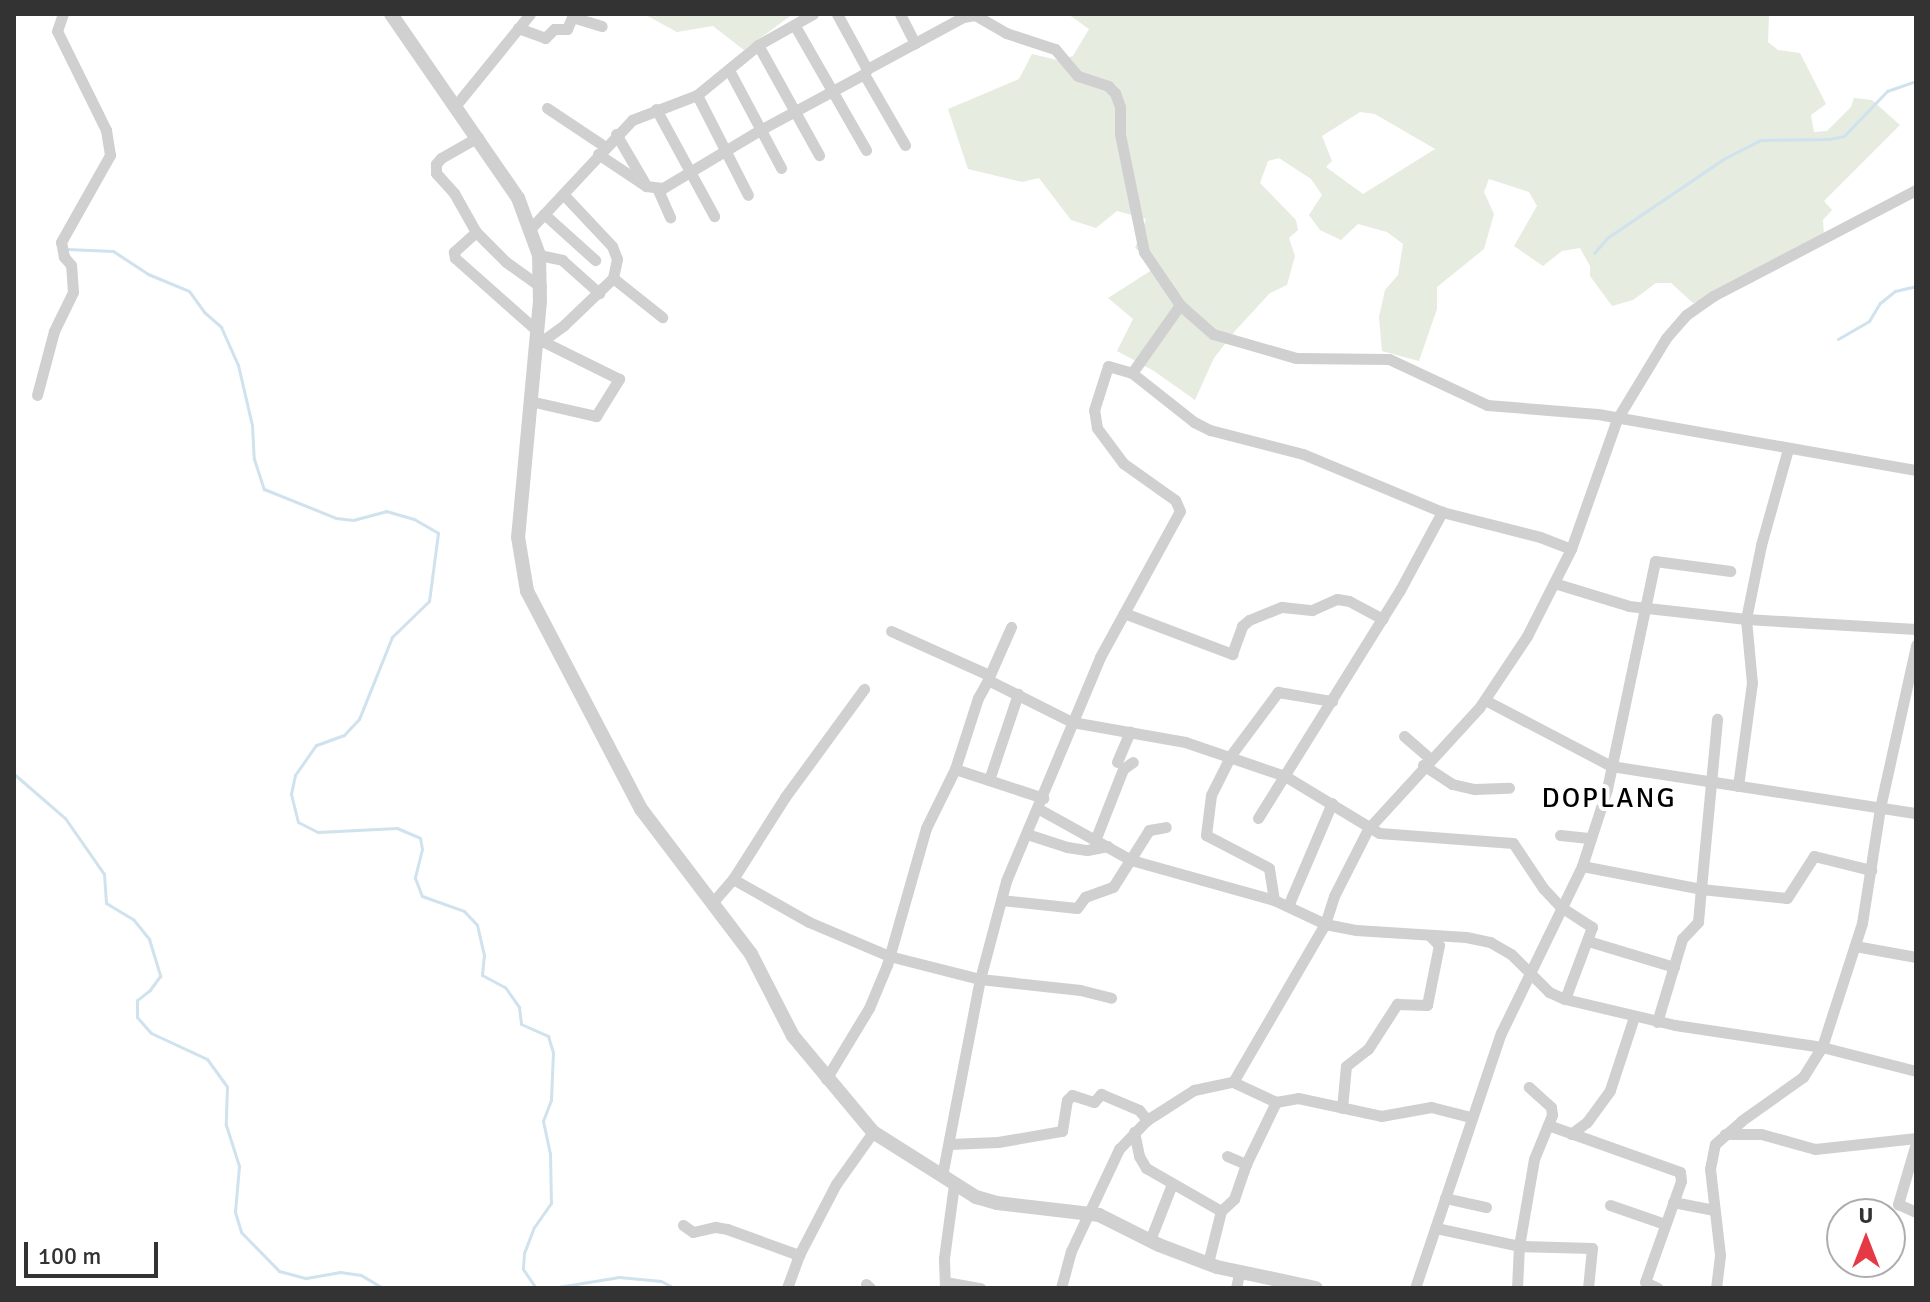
<!DOCTYPE html>
<style>
body{margin:0}
#map{position:relative;width:1930px;height:1302px;overflow:hidden;background:#fff;font-family:Signika,sans-serif}
div>[style]{position:absolute}
.green>*{inset:0;background:#e6ecdf}
.stream>*{height:3px;margin:-1.5px;padding:0 1.5px;transform-origin:1.5px;border-radius:1.5px;background:#cfe2ee}
.minor>*{height:11px;margin:-5.5px;padding:0 5.5px;transform-origin:5.5px;border-radius:5.5px;background:#d0d0d0}
.tertiary>*{height:14px;margin:-7px;padding:0 7px;transform-origin:7px;border-radius:7px;background:#d0d0d0}
span{translate:-50% -50%;white-space:nowrap;text-align:center;line-height:1.15;-webkit-text-stroke:8px #fff;paint-order:stroke}
.quarter-label{font-size:28px;color:#000;letter-spacing:2px}
.frame{position:absolute;inset:0;border:16px solid #333;pointer-events:none}
.north{position:absolute;left:1826px;top:1198px;width:80px;height:80px;box-sizing:border-box;background:#fff;border:2px solid #adadad;border-radius:50%;rotate:0deg;font-size:22px;font-weight:700;line-height:32px;text-align:center;color:#333}
.north::after{content:'';display:block;margin:auto;width:28px;height:36px;background:#e63946;clip-path:polygon(50% 0,100% 100%,50% 72%,0 100%)}
.scale{position:absolute;left:24px;top:1242px;width:134px;height:36px;box-sizing:border-box;border:4px solid #333;border-top:0;padding-left:10px;font-size:24px;line-height:28px;white-space:nowrap;color:#333;-webkit-text-stroke:6px #fff;paint-order:stroke}
</style>
<div id="map">
<div class="green">
<div style="clip-path:polygon(644px 14px,793px 14px,744px 50px,713px 26px,677px 32px)"></div>
<div style="clip-path:polygon(evenodd,1068px 14px,1769px 14px,1768px 42px,1778px 50px,1800px 53px,1826px 104px,1811px 115px,1814px 132px,1827px 131px,1851px 107px,1854px 98px,1872px 100px,1900px 125px,1824px 201px,1832px 210px,1823px 220px,1824px 235px,1755px 281px,1693px 303px,1671px 283px,1656px 283px,1633px 300px,1612px 306px,1590px 276px,1590px 266px,1580px 248px,1562px 251px,1543px 266px,1514px 246px,1537px 206px,1529px 192px,1489px 179px,1484px 192px,1494px 214px,1484px 249px,1437px 287px,1437px 309px,1419px 361px,1382px 351px,1379px 317px,1385px 290px,1398px 275px,1403px 244px,1387px 232px,1358px 224px,1341px 240px,1320px 230px,1309px 215px,1322px 195px,1311px 179px,1279px 158px,1268px 161px,1260px 183px,1296px 220px,1298px 230px,1289px 238px,1295px 256px,1287px 285px,1270px 293px,1235px 331px,1214px 358px,1195px 400px,1154px 371px,1117px 351px,1133px 319px,1108px 298px,1158px 266px,1135px 248px,1146px 219px,1117px 211px,1096px 228px,1071px 220px,1039px 178px,1022px 182px,968px 169px,948px 109px,1019px 79px,1032px 54px,1057px 60px,1073px 56px,1089px 29px,1068px 14px,1360px 112px,1375px 114px,1435px 149px,1363px 194px,1326px 167px,1332px 161px,1322px 136px,1360px 112px)"></div>
</div>
<div class="stream">
<div style="left:67px;top:249px;width:46px;rotate:2.5deg"></div>
<div style="left:113px;top:251px;width:42px;rotate:33.3deg"></div>
<div style="left:148px;top:274px;width:44px;rotate:22.5deg"></div>
<div style="left:189px;top:291px;width:26px;rotate:54deg"></div>
<div style="left:204px;top:312px;width:23px;rotate:41deg"></div>
<div style="left:221px;top:327px;width:42px;rotate:65.9deg"></div>
<div style="left:238px;top:365px;width:62px;rotate:76.9deg"></div>
<div style="left:252px;top:425px;width:34px;rotate:87deg"></div>
<div style="left:254px;top:459px;width:32px;rotate:72deg"></div>
<div style="left:264px;top:489px;width:78px;rotate:21.9deg"></div>
<div style="left:336px;top:518px;width:17px;rotate:7deg"></div>
<div style="left:353px;top:520px;width:34px;rotate:-15deg"></div>
<div style="left:386px;top:511px;width:29px;rotate:16deg"></div>
<div style="left:414px;top:519px;width:28px;rotate:30deg"></div>
<div style="left:438px;top:533px;width:69px;rotate:97.5deg"></div>
<div style="left:429px;top:601px;width:52px;rotate:135.8deg"></div>
<div style="left:392px;top:637px;width:88px;rotate:111.9deg"></div>
<div style="left:359px;top:719px;width:22px;rotate:133deg"></div>
<div style="left:344px;top:735px;width:30px;rotate:160deg"></div>
<div style="left:316px;top:745px;width:37px;rotate:125deg"></div>
<div style="left:295px;top:775px;width:19px;rotate:102deg"></div>
<div style="left:291px;top:794px;width:29px;rotate:76deg"></div>
<div style="left:298px;top:822px;width:22px;rotate:27deg"></div>
<div style="left:318px;top:832px;width:79px;rotate:-2.9deg"></div>
<div style="left:397px;top:828px;width:25px;rotate:23deg"></div>
<div style="left:420px;top:838px;width:11px;rotate:80deg"></div>
<div style="left:422px;top:849px;width:30px;rotate:104deg"></div>
<div style="left:415px;top:878px;width:19px;rotate:69deg"></div>
<div style="left:422px;top:896px;width:45px;rotate:19.7deg"></div>
<div style="left:464px;top:911px;width:19px;rotate:47deg"></div>
<div style="left:477px;top:925px;width:31px;rotate:77deg"></div>
<div style="left:484px;top:955px;width:20px;rotate:96deg"></div>
<div style="left:482px;top:975px;width:26px;rotate:28deg"></div>
<div style="left:505px;top:987px;width:24px;rotate:55deg"></div>
<div style="left:519px;top:1007px;width:17px;rotate:83deg"></div>
<div style="left:521px;top:1024px;width:30px;rotate:24deg"></div>
<div style="left:548px;top:1036px;width:17px;rotate:73deg"></div>
<div style="left:553px;top:1052px;width:48px;rotate:92.4deg"></div>
<div style="left:551px;top:1100px;width:22px;rotate:111deg"></div>
<div style="left:543px;top:1121px;width:33px;rotate:78deg"></div>
<div style="left:550px;top:1153px;width:50px;rotate:88.9deg"></div>
<div style="left:551px;top:1203px;width:29px;rotate:125deg"></div>
<div style="left:534px;top:1227px;width:28px;rotate:111deg"></div>
<div style="left:524px;top:1253px;width:16px;rotate:94deg"></div>
<div style="left:523px;top:1269px;width:23px;rotate:56deg"></div>
<div style="left:1594px;top:253px;width:20px;rotate:-49deg"></div>
<div style="left:1607px;top:238px;width:143px;rotate:-34.1deg"></div>
<div style="left:1725px;top:158px;width:39px;rotate:-27deg"></div>
<div style="left:1760px;top:140px;width:69px;rotate:-0.8deg"></div>
<div style="left:1829px;top:139px;width:15px;rotate:-11deg"></div>
<div style="left:1844px;top:136px;width:62px;rotate:-46.3deg"></div>
<div style="left:1887px;top:91px;width:31px;rotate:-19deg"></div>
<div style="left:1838px;top:339px;width:36px;rotate:-30deg"></div>
<div style="left:1869px;top:321px;width:21px;rotate:-59deg"></div>
<div style="left:1880px;top:303px;width:19px;rotate:-39deg"></div>
<div style="left:1895px;top:291px;width:22px;rotate:-13deg"></div>
<div style="left:14px;top:774px;width:67px;rotate:40.8deg"></div>
<div style="left:65px;top:818px;width:68px;rotate:55.1deg"></div>
<div style="left:104px;top:874px;width:29px;rotate:86deg"></div>
<div style="left:106px;top:903px;width:31px;rotate:31deg"></div>
<div style="left:133px;top:919px;width:26px;rotate:51deg"></div>
<div style="left:149px;top:939px;width:39px;rotate:73deg"></div>
<div style="left:160px;top:976px;width:17px;rotate:126deg"></div>
<div style="left:150px;top:990px;width:16px;rotate:142deg"></div>
<div style="left:137px;top:1000px;width:17px;rotate:90deg"></div>
<div style="left:137px;top:1017px;width:21px;rotate:49deg"></div>
<div style="left:151px;top:1033px;width:62px;rotate:24.9deg"></div>
<div style="left:207px;top:1059px;width:34px;rotate:54deg"></div>
<div style="left:227px;top:1087px;width:38px;rotate:92deg"></div>
<div style="left:226px;top:1125px;width:43px;rotate:72.4deg"></div>
<div style="left:239px;top:1166px;width:46px;rotate:95deg"></div>
<div style="left:235px;top:1212px;width:21px;rotate:73deg"></div>
<div style="left:241px;top:1232px;width:54px;rotate:45.7deg"></div>
<div style="left:279px;top:1271px;width:28px;rotate:15deg"></div>
<div style="left:306px;top:1278px;width:35px;rotate:-10deg"></div>
<div style="left:340px;top:1272px;width:21px;rotate:8deg"></div>
<div style="left:361px;top:1275px;width:26px;rotate:31deg"></div>
<div style="left:552px;top:1288px;width:68px;rotate:-9.3deg"></div>
<div style="left:619px;top:1277px;width:42px;rotate:5.4deg"></div>
<div style="left:661px;top:1281px;width:15px;rotate:28deg"></div>
</div>
<div class="minor">
<div style="left:837px;top:14px;width:63px;rotate:61.4deg"></div>
<div style="left:900px;top:14px;width:33px;rotate:63deg"></div>
<div style="left:795px;top:26px;width:143px;rotate:60.2deg"></div>
<div style="left:518px;top:28px;width:29px;rotate:20deg"></div>
<div style="left:545px;top:38px;width:13px;rotate:-45deg"></div>
<div style="left:554px;top:29px;width:13px"></div>
<div style="left:567px;top:29px;width:13px;rotate:-67deg"></div>
<div style="left:572px;top:17px;width:31px;rotate:17deg"></div>
<div style="left:758px;top:45px;width:126px;rotate:61deg"></div>
<div style="left:729px;top:70px;width:111px;rotate:62deg"></div>
<div style="left:864px;top:74px;width:82px;rotate:60deg"></div>
<div style="left:697px;top:95px;width:112px;rotate:63deg"></div>
<div style="left:456px;top:105px;width:117px;rotate:-50.9deg"></div>
<div style="left:547px;top:108px;width:69px;rotate:33.7deg"></div>
<div style="left:656px;top:109px;width:122px;rotate:61.5deg"></div>
<div style="left:616px;top:134px;width:56px;rotate:59.7deg"></div>
<div style="left:478px;top:137px;width:43px;rotate:150.4deg"></div>
<div style="left:441px;top:158px;width:8px;rotate:130deg"></div>
<div style="left:436px;top:164px;width:9px;rotate:90deg"></div>
<div style="left:436px;top:173px;width:27px;rotate:48deg"></div>
<div style="left:454px;top:193px;width:45px;rotate:60.6deg"></div>
<div style="left:476px;top:232px;width:42px;rotate:45deg"></div>
<div style="left:506px;top:262px;width:43px;rotate:35.5deg"></div>
<div style="left:598px;top:154px;width:58px;rotate:33.7deg"></div>
<div style="left:646px;top:186px;width:17px;rotate:7deg"></div>
<div style="left:663px;top:188px;width:113px;rotate:-30.9deg"></div>
<div style="left:760px;top:130px;width:118px;rotate:-28.3deg"></div>
<div style="left:864px;top:74px;width:6px;rotate:-59deg"></div>
<div style="left:867px;top:69px;width:109px;rotate:-28.4deg"></div>
<div style="left:963px;top:17px;width:12px;rotate:-9deg"></div>
<div style="left:975px;top:15px;width:36px;rotate:30deg"></div>
<div style="left:1006px;top:33px;width:52px;rotate:18.1deg"></div>
<div style="left:1055px;top:49px;width:35px;rotate:50deg"></div>
<div style="left:1078px;top:76px;width:32px;rotate:18deg"></div>
<div style="left:1108px;top:86px;width:10px;rotate:45deg"></div>
<div style="left:1115px;top:93px;width:15px;rotate:70deg"></div>
<div style="left:1120px;top:107px;width:27px;rotate:90deg"></div>
<div style="left:1120px;top:134px;width:120px;rotate:78.5deg"></div>
<div style="left:1144px;top:252px;width:64px;rotate:55.8deg"></div>
<div style="left:1180px;top:305px;width:44px;rotate:41.3deg"></div>
<div style="left:1213px;top:334px;width:86px;rotate:16.1deg"></div>
<div style="left:1296px;top:358px;width:93px;rotate:0.6deg"></div>
<div style="left:1389px;top:359px;width:108px;rotate:25.1deg"></div>
<div style="left:1487px;top:405px;width:111px;rotate:4.6deg"></div>
<div style="left:1598px;top:414px;width:323px;rotate:10deg"></div>
<div style="left:658px;top:190px;width:30px;rotate:66deg"></div>
<div style="left:563px;top:194px;width:71px;rotate:46.7deg"></div>
<div style="left:612px;top:246px;width:14px;rotate:69deg"></div>
<div style="left:617px;top:259px;width:19px;rotate:102deg"></div>
<div style="left:544px;top:214px;width:69px;rotate:42deg"></div>
<div style="left:531px;top:228px;width:148px;rotate:-46.9deg"></div>
<div style="left:632px;top:120px;width:70px;rotate:-21deg"></div>
<div style="left:697px;top:95px;width:79px;rotate:-39.3deg"></div>
<div style="left:758px;top:45px;width:63px;rotate:-29.4deg"></div>
<div style="left:476px;top:232px;width:30px;rotate:138deg"></div>
<div style="left:454px;top:252px;width:6px;rotate:81deg"></div>
<div style="left:455px;top:258px;width:108px;rotate:41.6deg"></div>
<div style="left:539px;top:255px;width:24px;rotate:12deg"></div>
<div style="left:562px;top:260px;width:50px;rotate:41.7deg"></div>
<div style="left:538px;top:344px;width:32px;rotate:-36deg"></div>
<div style="left:564px;top:325px;width:68px;rotate:-43.8deg"></div>
<div style="left:613px;top:278px;width:63px;rotate:38.5deg"></div>
<div style="left:1132px;top:373px;width:83px;rotate:-54.8deg"></div>
<div style="left:37px;top:395px;width:66px;rotate:-75.1deg"></div>
<div style="left:54px;top:331px;width:43px;rotate:-64deg"></div>
<div style="left:73px;top:292px;width:27px;rotate:-94deg"></div>
<div style="left:71px;top:265px;width:11px;rotate:-131deg"></div>
<div style="left:64px;top:257px;width:15px;rotate:-101deg"></div>
<div style="left:61px;top:242px;width:100px;rotate:-60.6deg"></div>
<div style="left:110px;top:155px;width:25px;rotate:-99deg"></div>
<div style="left:106px;top:130px;width:110px;rotate:-116.3deg"></div>
<div style="left:57px;top:31px;width:18px;rotate:-71deg"></div>
<div style="left:530px;top:401px;width:68px;rotate:12.8deg"></div>
<div style="left:596px;top:416px;width:44px;rotate:-58.1deg"></div>
<div style="left:619px;top:379px;width:86px;rotate:-153.7deg"></div>
<div style="left:1554px;top:583px;width:78px;rotate:17deg"></div>
<div style="left:1629px;top:606px;width:118px;rotate:6.3deg"></div>
<div style="left:1746px;top:619px;width:170px;rotate:3.4deg"></div>
<div style="left:1124px;top:613px;width:116px;rotate:20.8deg"></div>
<div style="left:1232px;top:654px;width:30px;rotate:-70deg"></div>
<div style="left:1242px;top:626px;width:9px;rotate:-41deg"></div>
<div style="left:1249px;top:620px;width:35px;rotate:-22deg"></div>
<div style="left:1282px;top:607px;width:30px;rotate:6deg"></div>
<div style="left:1312px;top:610px;width:27px;rotate:-24deg"></div>
<div style="left:1337px;top:599px;width:12px;rotate:9deg"></div>
<div style="left:1349px;top:601px;width:38px;rotate:28deg"></div>
<div style="left:891px;top:631px;width:107px;rotate:24.2deg"></div>
<div style="left:988px;top:679px;width:57px;rotate:-66.1deg"></div>
<div style="left:1485px;top:700px;width:142px;rotate:27.6deg"></div>
<div style="left:1611px;top:766px;width:309px;rotate:8.8deg"></div>
<div style="left:1404px;top:736px;width:35px;rotate:41deg"></div>
<div style="left:1117px;top:762px;width:33px;rotate:-67deg"></div>
<div style="left:1423px;top:765px;width:35px;rotate:33deg"></div>
<div style="left:1452px;top:784px;width:23px;rotate:13deg"></div>
<div style="left:1474px;top:789px;width:35px;rotate:-2deg"></div>
<div style="left:955px;top:769px;width:93px;rotate:18.2deg"></div>
<div style="left:989px;top:780px;width:91px;rotate:-71.4deg"></div>
<div style="left:1738px;top:786px;width:104px;rotate:-82.3deg"></div>
<div style="left:1752px;top:683px;width:64px;rotate:-95.4deg"></div>
<div style="left:1746px;top:619px;width:76px;rotate:-78.5deg"></div>
<div style="left:1761px;top:545px;width:100px;rotate:-74.3deg"></div>
<div style="left:1039px;top:809px;width:105px;rotate:29deg"></div>
<div style="left:1131px;top:860px;width:148px;rotate:15.6deg"></div>
<div style="left:1274px;top:900px;width:56px;rotate:25.2deg"></div>
<div style="left:1325px;top:924px;width:32px;rotate:11deg"></div>
<div style="left:1356px;top:930px;width:110px;rotate:3.6deg"></div>
<div style="left:1466px;top:937px;width:25px;rotate:12deg"></div>
<div style="left:1490px;top:942px;width:24px;rotate:30deg"></div>
<div style="left:1511px;top:954px;width:54px;rotate:45deg"></div>
<div style="left:1549px;top:992px;width:17px;rotate:24deg"></div>
<div style="left:1258px;top:818px;width:269px;rotate:-58.1deg"></div>
<div style="left:1400px;top:590px;width:89px;rotate:-61.7deg"></div>
<div style="left:1027px;top:834px;width:42px;rotate:18deg"></div>
<div style="left:1067px;top:847px;width:20px;rotate:9deg"></div>
<div style="left:1087px;top:850px;width:21px;rotate:-11deg"></div>
<div style="left:1560px;top:835px;width:31px;rotate:6deg"></div>
<div style="left:1096px;top:838px;width:74px;rotate:-68.6deg"></div>
<div style="left:1123px;top:769px;width:12px;rotate:-35deg"></div>
<div style="left:1582px;top:866px;width:121px;rotate:10.9deg"></div>
<div style="left:1701px;top:889px;width:171px;rotate:-84.6deg"></div>
<div style="left:733px;top:879px;width:87px;rotate:29.5deg"></div>
<div style="left:809px;top:922px;width:87px;rotate:23deg"></div>
<div style="left:889px;top:956px;width:94px;rotate:14.2deg"></div>
<div style="left:980px;top:979px;width:101px;rotate:6.3deg"></div>
<div style="left:1080px;top:990px;width:32px;rotate:14deg"></div>
<div style="left:1001px;top:900px;width:76px;rotate:6deg"></div>
<div style="left:1077px;top:908px;width:14px;rotate:-54deg"></div>
<div style="left:1085px;top:897px;width:30px;rotate:-20deg"></div>
<div style="left:1113px;top:887px;width:67px;rotate:-57.7deg"></div>
<div style="left:1149px;top:830px;width:17px;rotate:-10deg"></div>
<div style="left:1274px;top:900px;width:32px;rotate:-99deg"></div>
<div style="left:1269px;top:868px;width:71px;rotate:-152.4deg"></div>
<div style="left:1206px;top:835px;width:40px;rotate:-82.9deg"></div>
<div style="left:1211px;top:795px;width:45px;rotate:-63.4deg"></div>
<div style="left:1231px;top:755px;width:79px;rotate:-53.3deg"></div>
<div style="left:1278px;top:692px;width:55px;rotate:9.5deg"></div>
<div style="left:712px;top:903px;width:32px;rotate:-49deg"></div>
<div style="left:733px;top:879px;width:97px;rotate:-57.6deg"></div>
<div style="left:785px;top:797px;width:134px;rotate:-53.8deg"></div>
<div style="left:1288px;top:906px;width:112px;rotate:-66.9deg"></div>
<div style="left:1588px;top:941px;width:90px;rotate:16.8deg"></div>
<div style="left:1855px;top:946px;width:62px;rotate:10.2deg"></div>
<div style="left:1657px;top:1022px;width:87px;rotate:-73.2deg"></div>
<div style="left:1682px;top:939px;width:23px;rotate:-47deg"></div>
<div style="left:1698px;top:922px;width:33px;rotate:-85deg"></div>
<div style="left:1701px;top:889px;width:86px;rotate:6deg"></div>
<div style="left:1787px;top:898px;width:50px;rotate:-57.3deg"></div>
<div style="left:1814px;top:856px;width:59px;rotate:13.8deg"></div>
<div style="left:826px;top:1079px;width:83px;rotate:-58.8deg"></div>
<div style="left:869px;top:1008px;width:47px;rotate:-67.3deg"></div>
<div style="left:887px;top:965px;width:142px;rotate:-74.1deg"></div>
<div style="left:926px;top:828px;width:66px;rotate:-63.8deg"></div>
<div style="left:955px;top:769px;width:75px;rotate:-72.1deg"></div>
<div style="left:978px;top:698px;width:21px;rotate:-61deg"></div>
<div style="left:988px;top:680px;width:94px;rotate:26.6deg"></div>
<div style="left:1072px;top:722px;width:115px;rotate:10deg"></div>
<div style="left:1185px;top:742px;width:106px;rotate:18.8deg"></div>
<div style="left:1285px;top:776px;width:110px;rotate:31.2deg"></div>
<div style="left:1379px;top:833px;width:134px;rotate:4.3deg"></div>
<div style="left:1513px;top:843px;width:54px;rotate:56.3deg"></div>
<div style="left:1543px;top:888px;width:26px;rotate:47deg"></div>
<div style="left:1561px;top:907px;width:37px;rotate:33deg"></div>
<div style="left:1592px;top:927px;width:77px;rotate:110.6deg"></div>
<div style="left:1565px;top:999px;width:113px;rotate:13.3deg"></div>
<div style="left:1675px;top:1025px;width:149px;rotate:8.5deg"></div>
<div style="left:1822px;top:1047px;width:97px;rotate:14.3deg"></div>
<div style="left:1233px;top:1082px;width:47px;rotate:24.9deg"></div>
<div style="left:1342px;top:1108px;width:42px;rotate:-84.6deg"></div>
<div style="left:1346px;top:1066px;width:28px;rotate:-38deg"></div>
<div style="left:1368px;top:1049px;width:54px;rotate:-57.2deg"></div>
<div style="left:1397px;top:1004px;width:30px;rotate:2deg"></div>
<div style="left:1427px;top:1005px;width:61px;rotate:-78.7deg"></div>
<div style="left:1439px;top:945px;width:14px;rotate:-135deg"></div>
<div style="left:1548px;top:1125px;width:140px;rotate:19.6deg"></div>
<div style="left:1680px;top:1172px;width:9px;rotate:84deg"></div>
<div style="left:1681px;top:1181px;width:107px;rotate:109.6deg"></div>
<div style="left:1645px;top:1282px;width:14px;rotate:25deg"></div>
<div style="left:1134px;top:1132px;width:25px;rotate:78deg"></div>
<div style="left:1139px;top:1156px;width:14px;rotate:60deg"></div>
<div style="left:1146px;top:1168px;width:86px;rotate:29.8deg"></div>
<div style="left:1571px;top:1134px;width:20px;rotate:-37deg"></div>
<div style="left:1587px;top:1122px;width:39px;rotate:-54deg"></div>
<div style="left:1610px;top:1090px;width:77px;rotate:-71.8deg"></div>
<div style="left:1725px;top:1134px;width:36px"></div>
<div style="left:1761px;top:1134px;width:56px;rotate:15.5deg"></div>
<div style="left:1815px;top:1149px;width:102px;rotate:-6.2deg"></div>
<div style="left:1916px;top:1143px;width:64px;rotate:106.4deg"></div>
<div style="left:1898px;top:1204px;width:20px;rotate:24deg"></div>
<div style="left:949px;top:1144px;width:49px;rotate:-2.3deg"></div>
<div style="left:998px;top:1142px;width:65px;rotate:-9.8deg"></div>
<div style="left:1062px;top:1131px;width:31px;rotate:-81deg"></div>
<div style="left:1067px;top:1100px;width:7px;rotate:-45deg"></div>
<div style="left:1072px;top:1095px;width:23px;rotate:18deg"></div>
<div style="left:1094px;top:1102px;width:11px;rotate:-49deg"></div>
<div style="left:1101px;top:1094px;width:41px;rotate:22.8deg"></div>
<div style="left:1139px;top:1110px;width:13px;rotate:51deg"></div>
<div style="left:1227px;top:1156px;width:21px;rotate:23deg"></div>
<div style="left:942px;top:1176px;width:201px;rotate:-79.1deg"></div>
<div style="left:980px;top:979px;width:101px;rotate:-75.1deg"></div>
<div style="left:1006px;top:881px;width:243px;rotate:-67.2deg"></div>
<div style="left:1100px;top:657px;width:166px;rotate:-61.3deg"></div>
<div style="left:1180px;top:511px;width:12px;rotate:-114deg"></div>
<div style="left:1175px;top:500px;width:64px;rotate:-144.6deg"></div>
<div style="left:1123px;top:463px;width:44px;rotate:-126.6deg"></div>
<div style="left:1097px;top:428px;width:18px;rotate:-99deg"></div>
<div style="left:1094px;top:410px;width:46px;rotate:-72.3deg"></div>
<div style="left:1108px;top:366px;width:25px;rotate:16deg"></div>
<div style="left:1132px;top:373px;width:79px;rotate:38.3deg"></div>
<div style="left:1194px;top:422px;width:18px;rotate:27deg"></div>
<div style="left:1210px;top:430px;width:96px;rotate:14.5deg"></div>
<div style="left:1303px;top:454px;width:151px;rotate:22.6deg"></div>
<div style="left:1442px;top:512px;width:101px;rotate:14.3deg"></div>
<div style="left:1540px;top:537px;width:33px;rotate:21deg"></div>
<div style="left:1445px;top:1198px;width:42px;rotate:12.4deg"></div>
<div style="left:1673px;top:1202px;width:42px;rotate:11deg"></div>
<div style="left:1610px;top:1205px;width:58px;rotate:19.1deg"></div>
<div style="left:683px;top:1225px;width:12px;rotate:35deg"></div>
<div style="left:693px;top:1232px;width:23px;rotate:-13deg"></div>
<div style="left:715px;top:1227px;width:12px;rotate:9deg"></div>
<div style="left:727px;top:1229px;width:77px;rotate:19.9deg"></div>
<div style="left:1436px;top:1228px;width:85px;rotate:12.2deg"></div>
<div style="left:1519px;top:1246px;width:73px;rotate:1.6deg"></div>
<div style="left:1592px;top:1248px;width:40px;rotate:95.7deg"></div>
<div style="left:1150px;top:1240px;width:60px;rotate:-68.6deg"></div>
<div style="left:1208px;top:1263px;width:54px;rotate:-76deg"></div>
<div style="left:1221px;top:1211px;width:18px;rotate:-43deg"></div>
<div style="left:1234px;top:1199px;width:37px;rotate:-71deg"></div>
<div style="left:1246px;top:1164px;width:69px;rotate:-64.2deg"></div>
<div style="left:1276px;top:1102px;width:22px;rotate:-10deg"></div>
<div style="left:1298px;top:1098px;width:85px;rotate:12.2deg"></div>
<div style="left:1381px;top:1116px;width:51px;rotate:-10.2deg"></div>
<div style="left:1431px;top:1107px;width:40px;rotate:14.4deg"></div>
<div style="left:945px;top:1282px;width:36px;rotate:10deg"></div>
<div style="left:866px;top:1284px;width:6px;rotate:45deg"></div>
<div style="left:787px;top:1288px;width:35px;rotate:-70deg"></div>
<div style="left:799px;top:1255px;width:80px;rotate:-62.5deg"></div>
<div style="left:836px;top:1184px;width:64px;rotate:-54.6deg"></div>
<div style="left:945px;top:1288px;width:30px;rotate:-92deg"></div>
<div style="left:944px;top:1258px;width:75px;rotate:-82.3deg"></div>
<div style="left:1061px;top:1288px;width:38px;rotate:-75deg"></div>
<div style="left:1071px;top:1251px;width:113px;rotate:-64.8deg"></div>
<div style="left:1119px;top:1149px;width:40px;rotate:-46deg"></div>
<div style="left:1147px;top:1120px;width:56px;rotate:-32.6deg"></div>
<div style="left:1194px;top:1090px;width:40px;rotate:-12deg"></div>
<div style="left:1233px;top:1082px;width:183px;rotate:-59.8deg"></div>
<div style="left:1325px;top:924px;width:29px;rotate:-72deg"></div>
<div style="left:1334px;top:896px;width:75px;rotate:-63.1deg"></div>
<div style="left:1368px;top:829px;width:164px;rotate:-47.5deg"></div>
<div style="left:1479px;top:708px;width:87px;rotate:-56.3deg"></div>
<div style="left:1527px;top:636px;width:97px;rotate:-63.2deg"></div>
<div style="left:1571px;top:549px;width:138px;rotate:-70.5deg"></div>
<div style="left:1617px;top:419px;width:95px;rotate:-58.8deg"></div>
<div style="left:1666px;top:338px;width:30px;rotate:-49deg"></div>
<div style="left:1686px;top:315px;width:33px;rotate:-35deg"></div>
<div style="left:1713px;top:296px;width:229px;rotate:-27.6deg"></div>
<div style="left:1236px;top:1288px;width:14px;rotate:-78deg"></div>
<div style="left:1415px;top:1288px;width:269px;rotate:-71.4deg"></div>
<div style="left:1501px;top:1033px;width:186px;rotate:-64.1deg"></div>
<div style="left:1582px;top:866px;width:81px;rotate:-72deg"></div>
<div style="left:1607px;top:789px;width:233px;rotate:-78.1deg"></div>
<div style="left:1655px;top:561px;width:76px;rotate:7.6deg"></div>
<div style="left:1517px;top:1288px;width:42px;rotate:-87.3deg"></div>
<div style="left:1519px;top:1246px;width:88px;rotate:-80.2deg"></div>
<div style="left:1534px;top:1159px;width:48px;rotate:-67.8deg"></div>
<div style="left:1552px;top:1115px;width:8px;rotate:-97deg"></div>
<div style="left:1551px;top:1107px;width:30px;rotate:-138deg"></div>
<div style="left:1716px;top:1288px;width:33px;rotate:-83deg"></div>
<div style="left:1720px;top:1255px;width:87px;rotate:-96.6deg"></div>
<div style="left:1710px;top:1169px;width:25px;rotate:-79deg"></div>
<div style="left:1715px;top:1144px;width:35px;rotate:-41deg"></div>
<div style="left:1741px;top:1121px;width:76px;rotate:-35.4deg"></div>
<div style="left:1803px;top:1077px;width:36px;rotate:-58deg"></div>
<div style="left:1822px;top:1047px;width:130px;rotate:-72.1deg"></div>
<div style="left:1862px;top:923px;width:116px;rotate:-81.1deg"></div>
<div style="left:1880px;top:808px;width:167px;rotate:-77.5deg"></div>
</div>
<div class="tertiary">
<div style="left:391px;top:14px;width:224px;rotate:55.4deg"></div>
<div style="left:518px;top:198px;width:61px;rotate:69.8deg"></div>
<div style="left:539px;top:255px;width:46px;rotate:88.8deg"></div>
<div style="left:540px;top:301px;width:237px;rotate:95.3deg"></div>
<div style="left:518px;top:537px;width:55px;rotate:80.5deg"></div>
<div style="left:527px;top:591px;width:246px;rotate:62.4deg"></div>
<div style="left:641px;top:809px;width:182px;rotate:52.8deg"></div>
<div style="left:751px;top:954px;width:92px;rotate:62.9deg"></div>
<div style="left:793px;top:1036px;width:125px;rotate:50.2deg"></div>
<div style="left:873px;top:1132px;width:122px;rotate:32.3deg"></div>
<div style="left:976px;top:1197px;width:22px;rotate:16deg"></div>
<div style="left:997px;top:1203px;width:103px;rotate:6.7deg"></div>
<div style="left:1099px;top:1215px;width:67px;rotate:26.6deg"></div>
<div style="left:1159px;top:1245px;width:62px;rotate:20.8deg"></div>
<div style="left:1217px;top:1267px;width:101px;rotate:12deg"></div>
</div>
<div class="quarter-label">
<span style="left:1609px;top:798px">DOPLANG</span>
</div>
<div class="frame"></div>
<div class="north">U</div>
<div class="scale">100 m</div>
</div>
